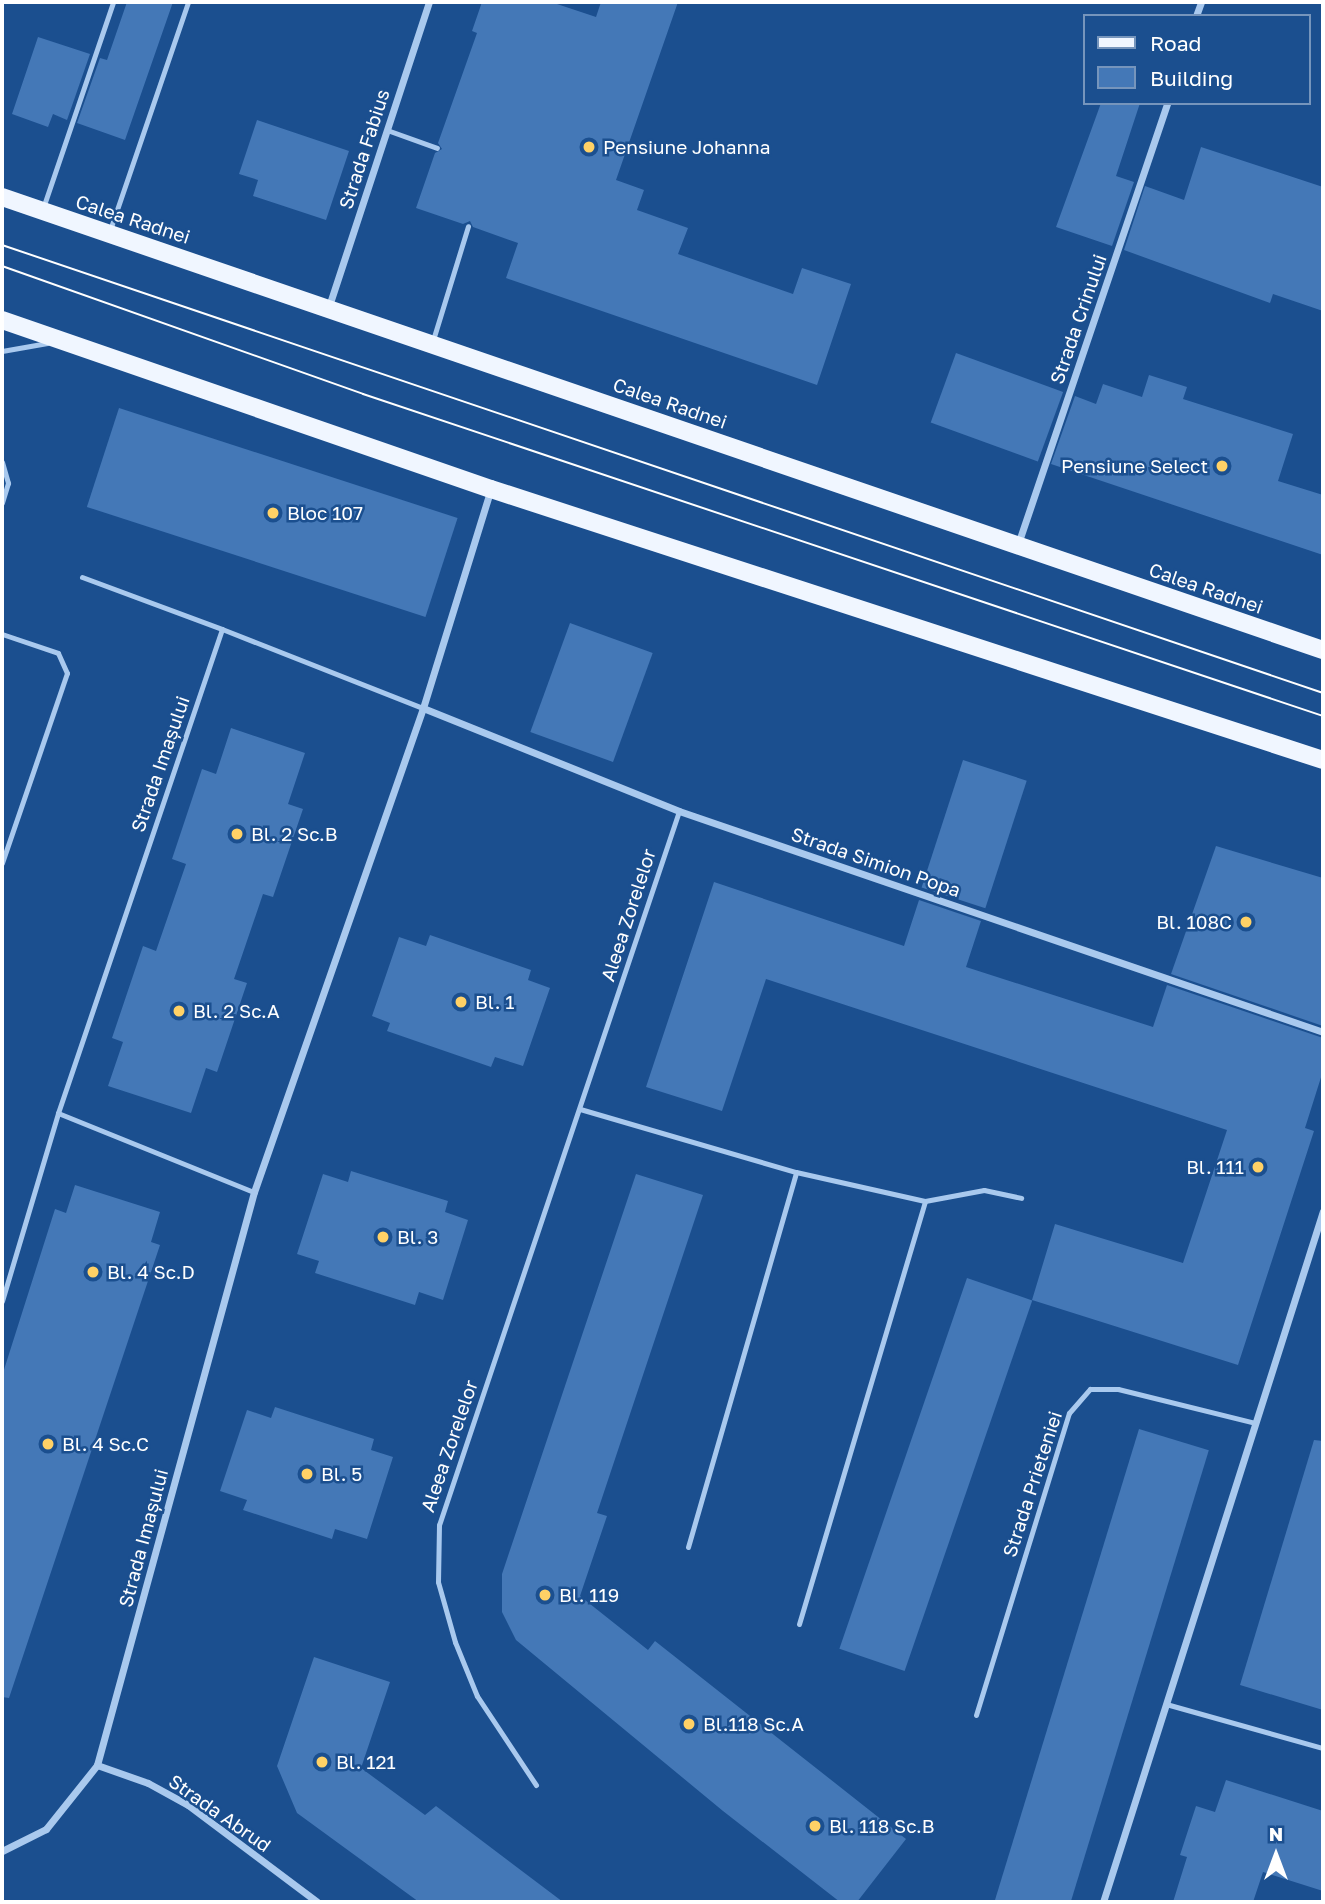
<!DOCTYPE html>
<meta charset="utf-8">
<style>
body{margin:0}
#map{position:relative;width:1325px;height:1904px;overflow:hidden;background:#1b4f8f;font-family:"Golos Text",sans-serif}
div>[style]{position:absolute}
.building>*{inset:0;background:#4478b7;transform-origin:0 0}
.service>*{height:5px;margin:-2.5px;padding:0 2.5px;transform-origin:2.5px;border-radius:2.5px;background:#a9c9ee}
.minor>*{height:7px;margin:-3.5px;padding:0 3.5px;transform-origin:3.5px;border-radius:3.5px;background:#a9c9ee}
.primary>*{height:18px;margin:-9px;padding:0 9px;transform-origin:9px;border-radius:9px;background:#f0f6ff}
.tram>*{height:2px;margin:-1px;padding:0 1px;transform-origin:1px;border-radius:1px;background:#fff}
.dots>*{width:19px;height:19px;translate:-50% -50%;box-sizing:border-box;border:4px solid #1b4f8f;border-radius:50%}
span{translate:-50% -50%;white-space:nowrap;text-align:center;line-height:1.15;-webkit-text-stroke:5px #1b4f8f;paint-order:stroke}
.poi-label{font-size:19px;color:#fff}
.left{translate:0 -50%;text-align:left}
.right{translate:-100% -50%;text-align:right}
.street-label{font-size:19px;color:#fff}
.frame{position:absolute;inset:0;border:4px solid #fff;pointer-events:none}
.legend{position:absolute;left:1083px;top:14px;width:228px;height:91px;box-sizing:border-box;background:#1b4f8f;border:2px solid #7695bc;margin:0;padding:9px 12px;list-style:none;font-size:21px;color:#fff}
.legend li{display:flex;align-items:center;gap:14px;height:35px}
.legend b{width:35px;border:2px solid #7695bc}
.north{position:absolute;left:1241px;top:1820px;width:70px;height:70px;-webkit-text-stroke:5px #1b4f8f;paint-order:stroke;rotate:0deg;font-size:19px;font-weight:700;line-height:28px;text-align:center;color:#fff}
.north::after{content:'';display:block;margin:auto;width:24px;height:32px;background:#fff;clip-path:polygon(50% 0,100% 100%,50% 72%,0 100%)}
</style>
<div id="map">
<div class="building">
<div style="clip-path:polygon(127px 2px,173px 2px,125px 140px,77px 123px,100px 58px,107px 60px)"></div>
<div style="clip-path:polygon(482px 2px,551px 2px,596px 17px,601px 2px,678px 2px,616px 180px,644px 190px,637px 210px,688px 228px,678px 254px,793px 294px,802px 268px,851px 284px,817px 385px,506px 278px,518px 243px,473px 227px,470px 221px,463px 224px,416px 208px,435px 153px,442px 149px,438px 143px,477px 33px,472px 31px)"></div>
<div style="clip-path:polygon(38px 37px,90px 54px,67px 120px,53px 114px,48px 127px,12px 114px)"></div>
<div style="clip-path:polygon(1101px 103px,1140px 103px,1116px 176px,1134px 182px,1112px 246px,1056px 227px)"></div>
<div style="clip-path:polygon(257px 120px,349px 151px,326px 220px,253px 196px,258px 180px,239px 174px)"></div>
<div style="clip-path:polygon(1201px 147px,1323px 187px,1323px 311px,1273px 294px,1270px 303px,1124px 250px,1145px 186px,1184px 200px)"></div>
<div style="left:956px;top:353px;width:114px;height:74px;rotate:20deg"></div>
<div style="clip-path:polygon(1149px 375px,1187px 387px,1183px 399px,1293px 434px,1278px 481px,1323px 495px,1323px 555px,1051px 464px,1075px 396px,1096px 404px,1103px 384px,1142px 397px)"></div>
<div style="left:119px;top:408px;width:356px;height:104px;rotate:18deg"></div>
<div style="left:570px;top:623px;width:88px;height:116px;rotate:20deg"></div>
<div style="clip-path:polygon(231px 728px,305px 753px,288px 804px,303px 809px,273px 897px,263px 894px,234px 979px,247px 983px,217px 1072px,206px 1068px,191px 1113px,108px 1086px,123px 1042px,112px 1038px,143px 946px,156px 951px,186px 864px,172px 859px,202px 769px,216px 774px)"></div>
<div style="left:963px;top:760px;width:67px;height:134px;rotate:18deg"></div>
<div style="clip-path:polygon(1216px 846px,1323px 878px,1323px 1026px,1171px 974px)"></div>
<div style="clip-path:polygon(714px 882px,904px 946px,919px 900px,981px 921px,966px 967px,1153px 1027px,1167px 985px,1323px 1038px,1323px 1071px,1305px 1128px,1314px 1131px,1238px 1365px,1032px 1300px,1055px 1224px,1183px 1263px,1227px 1130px,766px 979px,722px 1111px,646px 1087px)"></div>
<div style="clip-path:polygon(430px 935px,531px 970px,528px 980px,550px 988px,523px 1066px,495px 1057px,491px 1067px,387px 1031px,390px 1023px,372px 1016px,399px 937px,426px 946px)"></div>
<div style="clip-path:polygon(351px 1171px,448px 1201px,445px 1212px,468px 1220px,443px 1300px,419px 1292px,415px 1305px,315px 1273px,319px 1261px,297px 1254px,323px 1174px,348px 1182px)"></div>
<div style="clip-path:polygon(636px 1174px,703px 1195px,597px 1513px,607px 1516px,580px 1596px,648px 1650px,655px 1641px,906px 1839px,857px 1902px,840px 1902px,723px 1811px,516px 1640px,502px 1612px,502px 1574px)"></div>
<div style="clip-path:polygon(75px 1185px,160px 1212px,151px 1242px,160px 1245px,9px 1698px,2px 1697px,2px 1376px,55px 1209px,66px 1213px)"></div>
<div style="left:967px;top:1278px;width:69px;height:392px;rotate:19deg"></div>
<div style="clip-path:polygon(275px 1407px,374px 1439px,371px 1450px,393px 1457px,367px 1539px,335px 1529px,332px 1539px,243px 1510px,247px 1500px,220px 1491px,247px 1410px,271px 1418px)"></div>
<div style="left:1139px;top:1429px;width:73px;height:497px;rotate:17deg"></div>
<div style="clip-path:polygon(1314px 1440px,1323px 1441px,1323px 1710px,1240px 1685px)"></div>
<div style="clip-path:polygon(314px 1657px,390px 1682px,361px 1768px,425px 1815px,436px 1806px,563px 1902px,419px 1902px,297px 1813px,277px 1766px)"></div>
<div style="clip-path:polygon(1226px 1780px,1323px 1811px,1323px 1891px,1263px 1872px,1253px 1902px,1173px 1902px,1187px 1857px,1180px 1855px,1196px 1806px,1215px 1812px)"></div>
</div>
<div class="service">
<div style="left:387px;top:130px;width:53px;rotate:19.8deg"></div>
<div style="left:43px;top:208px;width:218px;rotate:-71.2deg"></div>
<div style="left:110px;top:230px;width:241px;rotate:-71.1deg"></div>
<div style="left:433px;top:340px;width:119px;rotate:-72.9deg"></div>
<div style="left:2px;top:351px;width:46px;rotate:-10.1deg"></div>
<div style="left:2px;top:462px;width:22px;rotate:74deg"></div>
<div style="left:8px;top:483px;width:21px;rotate:107deg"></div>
<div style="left:82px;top:577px;width:149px;rotate:20.4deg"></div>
<div style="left:2px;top:634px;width:59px;rotate:18.7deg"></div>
<div style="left:58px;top:653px;width:22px;rotate:66deg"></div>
<div style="left:67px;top:673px;width:201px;rotate:108.9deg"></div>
<div style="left:580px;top:1109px;width:225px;rotate:16.3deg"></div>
<div style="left:796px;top:1172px;width:132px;rotate:12.7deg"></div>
<div style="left:925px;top:1201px;width:60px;rotate:-10.6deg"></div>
<div style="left:984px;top:1190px;width:38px;rotate:12deg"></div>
<div style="left:58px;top:1113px;width:211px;rotate:22deg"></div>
<div style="left:2px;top:1301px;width:196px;rotate:-73.4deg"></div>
<div style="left:58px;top:1113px;width:511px;rotate:-71.28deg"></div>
<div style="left:222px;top:629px;width:216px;rotate:21.5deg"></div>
<div style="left:688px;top:1547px;width:390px;rotate:-73.9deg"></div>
<div style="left:799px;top:1624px;width:441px;rotate:-73.4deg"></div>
<div style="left:1166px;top:1704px;width:163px;rotate:15.7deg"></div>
<div style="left:976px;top:1715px;width:316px;rotate:-72.9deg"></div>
<div style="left:1069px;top:1413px;width:32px;rotate:-49deg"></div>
<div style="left:1090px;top:1389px;width:28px"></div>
<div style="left:1118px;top:1389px;width:141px;rotate:13.9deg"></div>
<div style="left:536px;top:1785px;width:107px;rotate:-123.5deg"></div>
<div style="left:477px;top:1696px;width:58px;rotate:-112.2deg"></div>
<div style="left:455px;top:1642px;width:62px;rotate:-105.8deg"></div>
<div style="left:438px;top:1582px;width:57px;rotate:-89deg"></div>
<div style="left:439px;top:1525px;width:753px;rotate:-71.42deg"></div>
</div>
<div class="minor">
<div style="left:1196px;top:16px;width:15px;rotate:-70deg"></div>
<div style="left:329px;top:306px;width:320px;rotate:-71.8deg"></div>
<div style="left:1018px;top:544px;width:465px;rotate:-71.3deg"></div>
<div style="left:423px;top:708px;width:276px;rotate:21.9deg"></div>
<div style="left:679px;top:811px;width:681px;rotate:18.94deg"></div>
<div style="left:97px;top:1765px;width:54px;rotate:19.4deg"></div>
<div style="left:148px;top:1783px;width:46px;rotate:28.8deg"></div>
<div style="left:188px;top:1805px;width:161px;rotate:36.9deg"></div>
<div style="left:2px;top:1851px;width:49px;rotate:-26.6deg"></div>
<div style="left:46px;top:1829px;width:82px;rotate:-51.4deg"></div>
<div style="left:97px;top:1765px;width:594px;rotate:-74.68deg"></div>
<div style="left:254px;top:1192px;width:513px;rotate:-70.75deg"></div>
<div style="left:423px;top:708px;width:229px;rotate:-72.8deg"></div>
<div style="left:1103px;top:1902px;width:725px;rotate:-72.34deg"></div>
</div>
<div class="primary">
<div style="left:2px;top:197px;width:1397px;rotate:18.93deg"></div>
<div style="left:2px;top:320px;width:517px;rotate:19.07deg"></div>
<div style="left:491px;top:489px;width:875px;rotate:18.04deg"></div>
</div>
<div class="tram">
<div style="left:2px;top:245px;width:1395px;rotate:18.73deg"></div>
<div style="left:2px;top:266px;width:383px;rotate:19.5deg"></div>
<div style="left:363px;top:394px;width:1013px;rotate:18.54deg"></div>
</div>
<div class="dots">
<div style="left:589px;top:147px;background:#ffd166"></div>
<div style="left:1222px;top:466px;background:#ffd166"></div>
<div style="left:273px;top:513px;background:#ffd166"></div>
<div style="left:237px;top:834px;background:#ffd166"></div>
<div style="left:1246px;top:922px;background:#ffd166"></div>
<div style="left:461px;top:1002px;background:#ffd166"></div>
<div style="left:179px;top:1011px;background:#ffd166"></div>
<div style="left:1258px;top:1167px;background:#ffd166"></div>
<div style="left:383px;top:1237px;background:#ffd166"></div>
<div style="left:93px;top:1272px;background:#ffd166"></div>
<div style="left:48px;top:1444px;background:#ffd166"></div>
<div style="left:307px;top:1474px;background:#ffd166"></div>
<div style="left:545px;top:1595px;background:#ffd166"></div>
<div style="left:689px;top:1724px;background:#ffd166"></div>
<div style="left:322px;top:1762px;background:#ffd166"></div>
<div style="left:815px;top:1826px;background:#ffd166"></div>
</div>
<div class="poi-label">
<span class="left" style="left:603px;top:147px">Pensiune Johanna</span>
<span class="right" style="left:1208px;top:466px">Pensiune Select</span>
<span class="left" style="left:287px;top:513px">Bloc 107</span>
<span class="left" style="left:251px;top:834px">Bl. 2 Sc.B</span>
<span class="right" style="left:1232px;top:922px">Bl. 108C</span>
<span class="left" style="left:475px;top:1002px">Bl. 1</span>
<span class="left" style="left:193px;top:1011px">Bl. 2 Sc.A</span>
<span class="right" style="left:1244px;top:1167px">Bl. 111</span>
<span class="left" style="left:397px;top:1237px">Bl. 3</span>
<span class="left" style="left:107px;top:1272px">Bl. 4 Sc.D</span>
<span class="left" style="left:62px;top:1444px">Bl. 4 Sc.C</span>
<span class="left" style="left:321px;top:1474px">Bl. 5</span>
<span class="left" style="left:559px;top:1595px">Bl. 119</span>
<span class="left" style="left:703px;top:1724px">Bl.118 Sc.A</span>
<span class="left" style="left:336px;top:1762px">Bl. 121</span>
<span class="left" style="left:829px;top:1826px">Bl. 118 Sc.B</span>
</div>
<div class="street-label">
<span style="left:364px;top:149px;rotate:-72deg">Strada Fabius</span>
<span style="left:133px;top:219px;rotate:18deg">Calea Radnei</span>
<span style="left:1078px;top:319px;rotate:-71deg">Strada Crinului</span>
<span style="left:670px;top:403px;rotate:19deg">Calea Radnei</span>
<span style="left:1206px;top:588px;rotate:19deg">Calea Radnei</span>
<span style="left:160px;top:764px;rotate:-71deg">Strada Imașului</span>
<span style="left:876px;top:862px;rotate:19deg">Strada Simion Popa</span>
<span style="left:628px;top:915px;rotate:-72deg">Aleea Zorelelor</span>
<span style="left:449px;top:1446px;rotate:-71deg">Aleea Zorelelor</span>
<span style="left:1032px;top:1484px;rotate:-72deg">Strada Prieteniei</span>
<span style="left:143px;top:1538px;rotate:-75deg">Strada Imașului</span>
<span style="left:220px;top:1813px;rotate:35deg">Strada Abrud</span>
</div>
<div class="frame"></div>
<ul class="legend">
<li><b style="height:9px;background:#f0f6ff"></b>Road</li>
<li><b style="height:19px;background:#4478b7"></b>Building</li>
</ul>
<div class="north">N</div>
</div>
